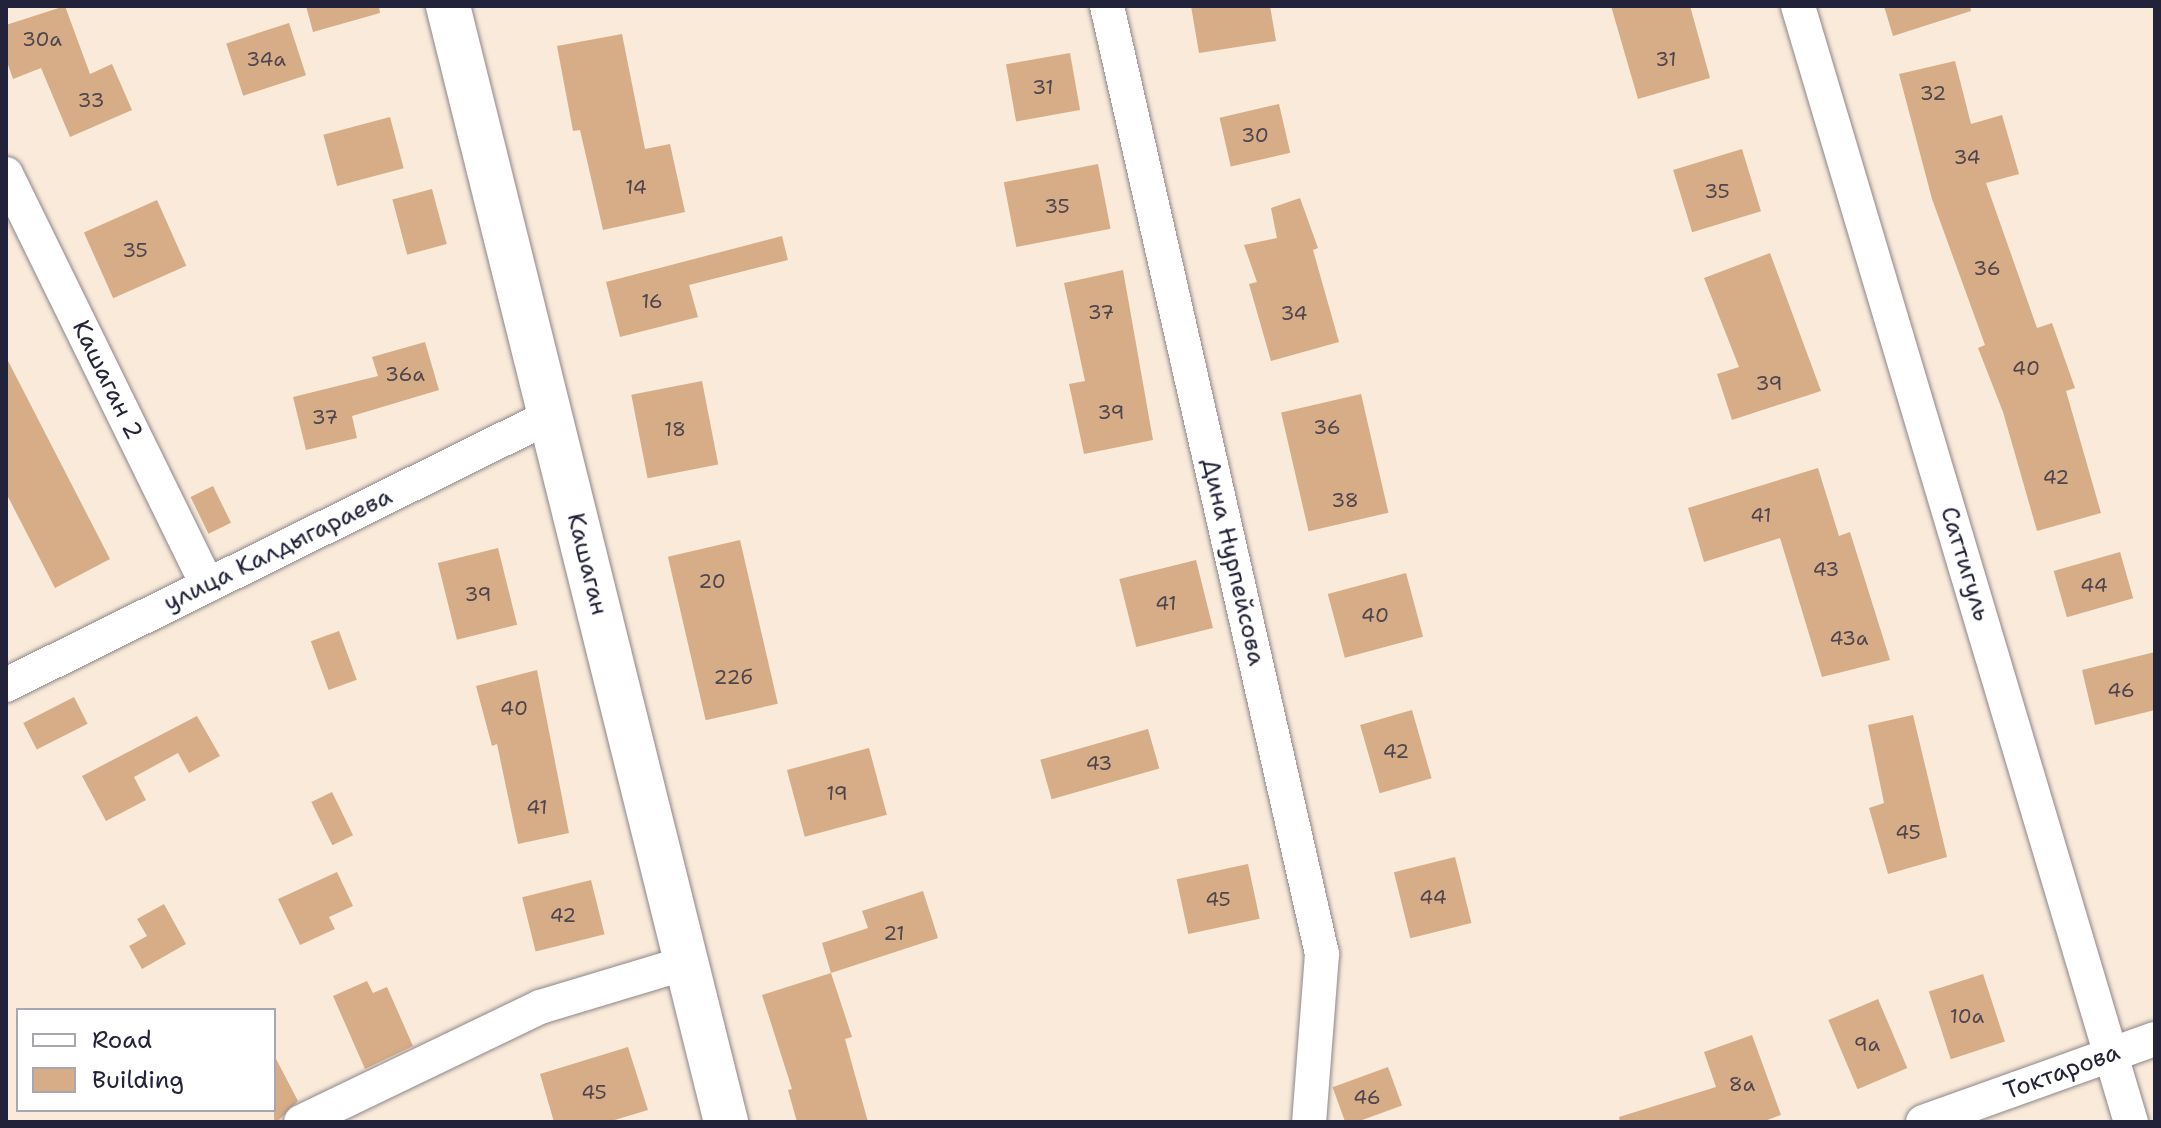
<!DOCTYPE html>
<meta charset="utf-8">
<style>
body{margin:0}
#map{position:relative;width:2161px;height:1128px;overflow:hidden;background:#f9ead9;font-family:"Shantell Sans",sans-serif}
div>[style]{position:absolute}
.building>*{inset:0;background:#d7ad87;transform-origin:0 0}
.roads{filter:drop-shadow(0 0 2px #8e868a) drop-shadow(0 0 2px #8e868a)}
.street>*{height:34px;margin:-17px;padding:0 17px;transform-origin:17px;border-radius:17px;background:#fff}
.secondary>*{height:44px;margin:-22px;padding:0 22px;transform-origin:22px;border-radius:22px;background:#fff}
span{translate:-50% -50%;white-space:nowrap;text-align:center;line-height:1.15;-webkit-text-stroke:6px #fff;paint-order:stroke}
.number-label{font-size:20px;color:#4f454e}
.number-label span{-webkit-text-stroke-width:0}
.street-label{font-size:24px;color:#22223b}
.frame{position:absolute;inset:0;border:8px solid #22223b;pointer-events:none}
.legend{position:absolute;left:16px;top:1008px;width:260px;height:104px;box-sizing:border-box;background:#fff;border:2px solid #a7a7b1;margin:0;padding:10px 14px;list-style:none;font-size:24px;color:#22223b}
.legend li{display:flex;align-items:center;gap:16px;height:40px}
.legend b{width:40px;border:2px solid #a7a7b1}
</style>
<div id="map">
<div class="building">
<div style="clip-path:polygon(65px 6px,90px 74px,112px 64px,132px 110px,70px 137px,41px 68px,13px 79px,6px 59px,6px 25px)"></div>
<div style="clip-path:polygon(306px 6px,379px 6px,380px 13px,313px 32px)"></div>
<div style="clip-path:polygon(1191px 6px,1270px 6px,1276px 41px,1199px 53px)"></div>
<div style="clip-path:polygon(1611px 6px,1690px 6px,1710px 78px,1638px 99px)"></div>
<div style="clip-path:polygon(1884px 6px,1970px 6px,1971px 11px,1893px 36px)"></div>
<div style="left:289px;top:23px;width:55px;height:66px;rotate:72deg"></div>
<div style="clip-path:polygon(622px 34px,645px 149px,670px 144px,685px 212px,603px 230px,580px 130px,573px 131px,557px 46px)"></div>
<div style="left:1070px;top:53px;width:58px;height:65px;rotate:80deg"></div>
<div style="clip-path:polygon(1955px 61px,1971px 124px,2002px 115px,2019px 174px,1986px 183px,2037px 328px,2052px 323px,2075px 388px,2066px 391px,2101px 513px,2037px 531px,2003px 412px,1978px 348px,1985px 345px,1932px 199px,1899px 74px)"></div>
<div style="left:1279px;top:104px;width:50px;height:61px;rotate:77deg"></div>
<div style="left:390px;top:117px;width:53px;height:69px;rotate:75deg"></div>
<div style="left:1742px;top:149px;width:65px;height:72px;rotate:73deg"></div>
<div style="left:1098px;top:164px;width:66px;height:96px;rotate:79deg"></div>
<div style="left:432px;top:189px;width:57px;height:41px;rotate:75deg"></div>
<div style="clip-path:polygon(1300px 198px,1318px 248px,1313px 250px,1339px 342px,1271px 361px,1249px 284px,1257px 282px,1244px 245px,1277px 238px,1271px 208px)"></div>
<div style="left:157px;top:200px;width:72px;height:80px;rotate:66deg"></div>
<div style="clip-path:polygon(782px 236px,788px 260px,689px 285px,698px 317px,620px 337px,606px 282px)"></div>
<div style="clip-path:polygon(1770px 253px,1821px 391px,1732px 420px,1717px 374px,1739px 367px,1704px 278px)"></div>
<div style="clip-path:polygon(1123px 270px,1153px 440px,1084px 454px,1069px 384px,1085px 381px,1064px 283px)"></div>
<div style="clip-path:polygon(425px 342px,439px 390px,352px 416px,357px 438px,306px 450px,293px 397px,378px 376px,372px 357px)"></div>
<div style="clip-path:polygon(6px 357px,110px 559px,55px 588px,6px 493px)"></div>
<div style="left:702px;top:381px;width:85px;height:72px;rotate:79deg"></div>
<div style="left:1361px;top:394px;width:122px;height:82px;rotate:77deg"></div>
<div style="clip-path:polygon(1818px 468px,1839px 536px,1850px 532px,1890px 660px,1822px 677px,1780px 538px,1704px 562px,1688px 508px)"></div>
<div style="left:213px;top:486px;width:41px;height:25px;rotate:64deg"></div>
<div style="left:740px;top:540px;width:168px;height:74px;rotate:77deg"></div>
<div style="left:498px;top:548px;width:79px;height:62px;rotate:76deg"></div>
<div style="left:2120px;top:552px;width:48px;height:69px;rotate:74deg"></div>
<div style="left:1196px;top:560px;width:70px;height:79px;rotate:76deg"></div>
<div style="left:1406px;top:573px;width:66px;height:81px;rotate:75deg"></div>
<div style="left:339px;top:631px;width:52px;height:30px;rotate:70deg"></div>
<div style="clip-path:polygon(2155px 652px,2155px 710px,2095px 725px,2082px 670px)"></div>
<div style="clip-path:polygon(537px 670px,569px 833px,518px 844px,497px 744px,492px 746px,476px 686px)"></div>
<div style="left:74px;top:697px;width:30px;height:57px;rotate:63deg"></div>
<div style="left:1412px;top:710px;width:71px;height:54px;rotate:74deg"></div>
<div style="clip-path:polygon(1913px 715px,1947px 857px,1888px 874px,1869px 808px,1884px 803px,1868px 725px)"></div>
<div style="clip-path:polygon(197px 716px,220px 756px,189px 773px,178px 753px,134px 777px,146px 800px,106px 821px,82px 776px)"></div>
<div style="left:1148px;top:729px;width:41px;height:112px;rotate:74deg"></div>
<div style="left:869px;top:748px;width:69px;height:85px;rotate:75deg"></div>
<div style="left:332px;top:792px;width:48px;height:23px;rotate:64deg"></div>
<div style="left:1455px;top:857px;width:68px;height:63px;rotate:76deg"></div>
<div style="left:1248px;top:864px;width:56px;height:73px;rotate:78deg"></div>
<div style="clip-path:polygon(337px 872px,353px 906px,329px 917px,335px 929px,300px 945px,278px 899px)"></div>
<div style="left:591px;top:880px;width:56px;height:71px;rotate:76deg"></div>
<div style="clip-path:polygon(923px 891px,938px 938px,831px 973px,822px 943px,868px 928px,862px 911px)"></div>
<div style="clip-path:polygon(164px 904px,186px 944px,142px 969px,129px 946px,147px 936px,137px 919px)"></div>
<div style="clip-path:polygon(831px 973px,852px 1037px,845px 1039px,868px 1122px,797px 1122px,788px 1090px,792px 1089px,762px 995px)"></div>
<div style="left:1983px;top:974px;width:71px;height:57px;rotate:72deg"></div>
<div style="clip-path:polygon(367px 981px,373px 993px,387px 987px,413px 1046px,365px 1069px,333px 996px)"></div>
<div style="left:1878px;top:999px;width:75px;height:54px;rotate:67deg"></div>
<div style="clip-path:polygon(1752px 1035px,1781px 1115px,1762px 1122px,1620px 1122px,1619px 1117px,1716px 1087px,1704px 1052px)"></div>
<div style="clip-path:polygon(628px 1047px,648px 1110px,608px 1122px,554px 1122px,540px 1074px)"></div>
<div style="clip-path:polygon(274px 1055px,298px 1101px,277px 1122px,274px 1122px)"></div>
<div style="left:1388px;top:1067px;width:41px;height:59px;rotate:70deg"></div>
</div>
<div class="roads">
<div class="street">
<div style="left:1107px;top:6px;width:972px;rotate:77.22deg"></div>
<div style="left:1322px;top:954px;width:169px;rotate:94.4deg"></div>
<div style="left:1798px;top:6px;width:1165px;rotate:73.39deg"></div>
<div style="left:6px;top:174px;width:458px;rotate:63.9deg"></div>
<div style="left:6px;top:685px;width:607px;rotate:-26.31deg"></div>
<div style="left:301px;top:1122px;width:265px;rotate:-25.7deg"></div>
<div style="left:540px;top:1007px;width:152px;rotate:-16.8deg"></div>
<div style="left:1923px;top:1122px;width:246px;rotate:-19.7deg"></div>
</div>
<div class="secondary">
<div style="left:448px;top:6px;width:1150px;rotate:76.01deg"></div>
</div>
</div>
<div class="number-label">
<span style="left:42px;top:39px">30а</span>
<span style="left:266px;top:59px">34а</span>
<span style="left:1666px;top:59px">31</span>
<span style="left:1043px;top:87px">31</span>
<span style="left:1933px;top:93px">32</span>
<span style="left:91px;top:100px">33</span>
<span style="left:1255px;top:135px">30</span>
<span style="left:1967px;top:157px">34</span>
<span style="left:636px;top:187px">14</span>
<span style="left:1717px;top:191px">35</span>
<span style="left:1057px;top:206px">35</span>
<span style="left:135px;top:250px">35</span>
<span style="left:1987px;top:268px">36</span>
<span style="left:652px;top:301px">16</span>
<span style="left:1101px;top:312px">37</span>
<span style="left:1294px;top:313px">34</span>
<span style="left:2026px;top:368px">40</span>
<span style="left:405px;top:374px">36а</span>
<span style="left:1769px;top:383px">39</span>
<span style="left:1111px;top:412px">39</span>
<span style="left:325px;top:417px">37</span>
<span style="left:1327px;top:427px">36</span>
<span style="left:675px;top:429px">18</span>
<span style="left:2056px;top:477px">42</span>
<span style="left:1345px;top:500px">38</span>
<span style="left:1761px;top:515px">41</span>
<span style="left:1826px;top:569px">43</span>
<span style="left:712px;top:581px">20</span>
<span style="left:2094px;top:585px">44</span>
<span style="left:478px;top:594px">39</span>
<span style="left:1166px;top:603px">41</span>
<span style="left:1375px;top:615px">40</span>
<span style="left:1849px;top:638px">43а</span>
<span style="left:733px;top:677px">22б</span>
<span style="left:2121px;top:690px">46</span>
<span style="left:514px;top:708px">40</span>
<span style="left:1396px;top:751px">42</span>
<span style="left:1099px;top:763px">43</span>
<span style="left:837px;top:793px">19</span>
<span style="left:537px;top:807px">41</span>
<span style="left:1908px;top:832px">45</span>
<span style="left:1433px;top:897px">44</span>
<span style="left:1218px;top:899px">45</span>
<span style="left:563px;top:915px">42</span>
<span style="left:894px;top:933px">21</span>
<span style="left:1967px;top:1016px">10а</span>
<span style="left:1867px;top:1044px">9а</span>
<span style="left:1742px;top:1084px">8а</span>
<span style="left:594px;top:1092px">45</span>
<span style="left:1367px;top:1097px">46</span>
</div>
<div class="street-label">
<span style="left:107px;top:380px;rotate:64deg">Кашаган 2</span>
<span style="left:278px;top:550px;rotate:-26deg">улица Калдыгараева</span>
<span style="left:1233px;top:562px;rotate:77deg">Дина Нурпейсова</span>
<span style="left:587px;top:564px;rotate:76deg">Кашаган</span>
<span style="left:1965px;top:564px;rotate:73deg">Саттигуль</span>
<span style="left:2062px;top:1072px;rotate:-20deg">Токтарова</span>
</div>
<div class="frame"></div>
<ul class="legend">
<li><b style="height:10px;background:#fff"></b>Road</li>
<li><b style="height:22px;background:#d7ad87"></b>Building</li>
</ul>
</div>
